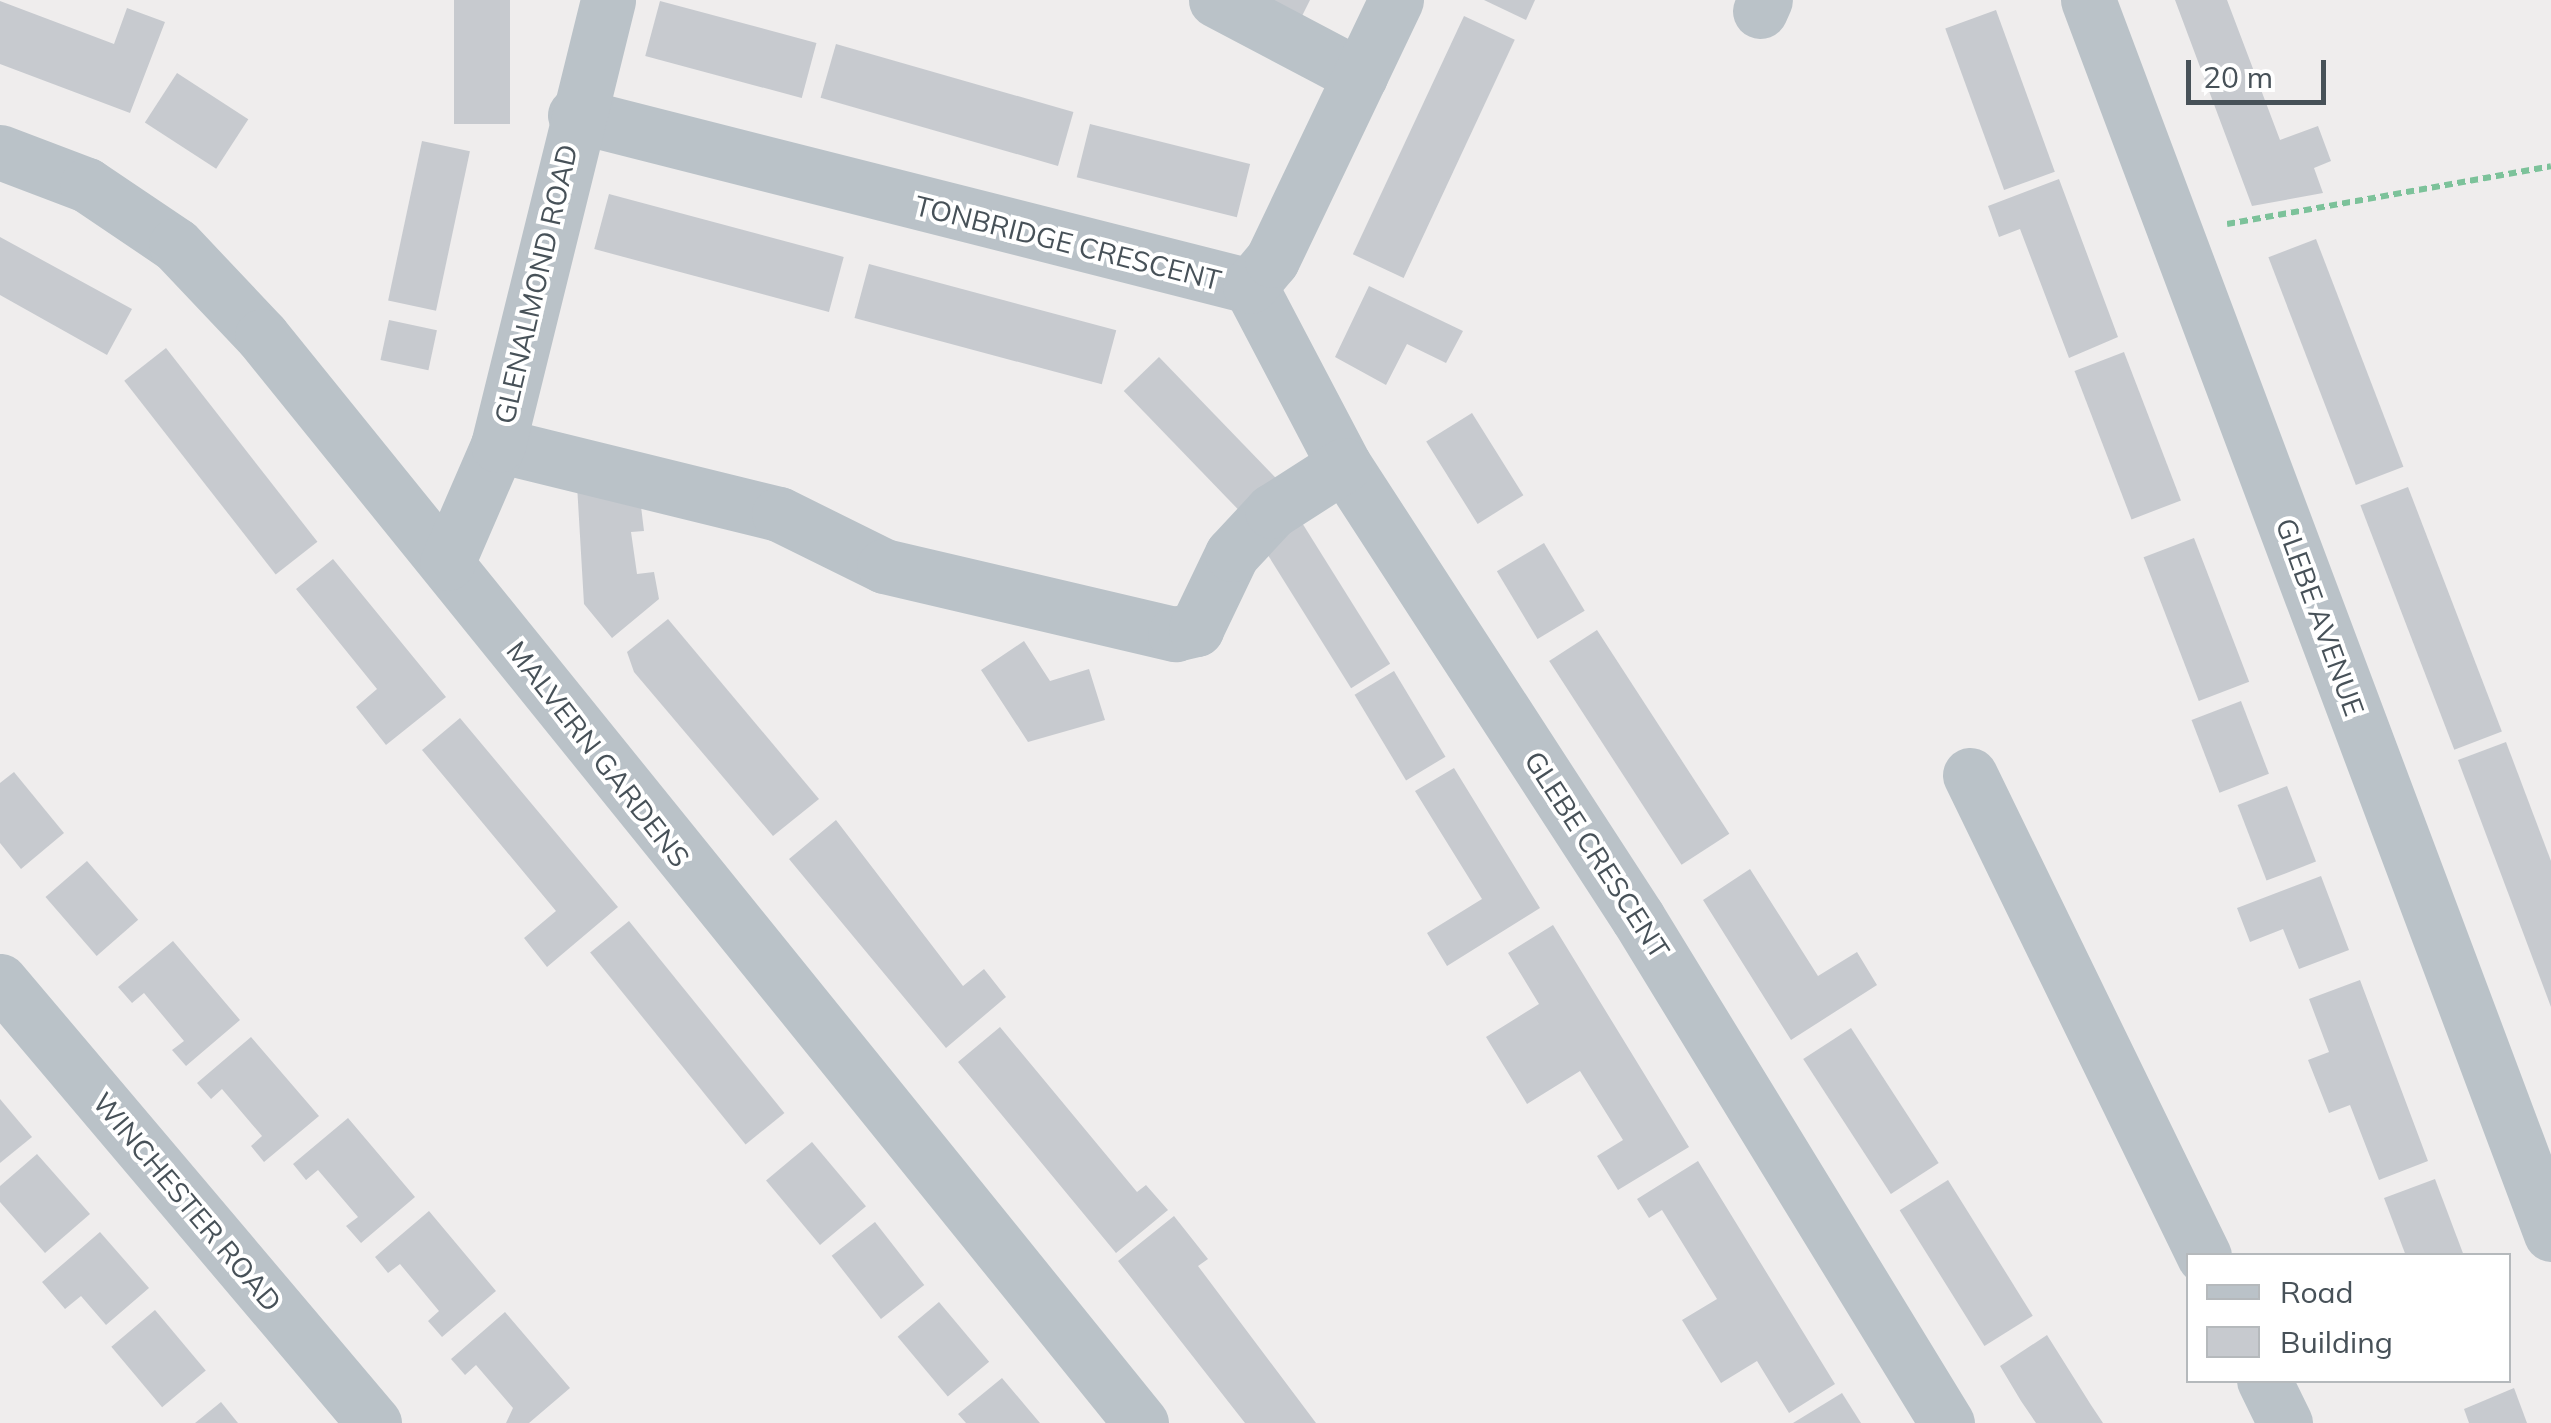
<!DOCTYPE html>
<style>
body{margin:0}
#map{position:relative;width:2551px;height:1423px;overflow:hidden;background:#efeded;font-family:Mulish,sans-serif}
div>[style]{position:absolute}
.building>*{inset:0;background:#c7cacf;transform-origin:0 0}
.path>*{height:6px;margin-top:-3px;transform-origin:0;background:repeating-linear-gradient(90deg,#7cc29a 0 8px,transparent 0 13px)}
.minor>*{height:55px;margin:-27.5px;padding:0 27.5px;transform-origin:27.5px;border-radius:27.5px;background:#bac2c8}
span{translate:-50% -50%;white-space:nowrap;text-align:center;line-height:1.15;-webkit-text-stroke:8px #fff;paint-order:stroke}
.street-label{font-size:28px;color:#475158}
.legend{position:absolute;left:2186px;top:1253px;width:325px;height:130px;box-sizing:border-box;background:#fff;border:2px solid #b5b9bc;margin:0;padding:12px 18px;list-style:none;font-size:30px;color:#475158}
.legend li{display:flex;align-items:center;gap:20px;height:50px}
.legend b{width:50px;border:2px solid #b5b9bc}
.scale{position:absolute;left:2186px;top:60px;width:140px;height:45px;box-sizing:border-box;border:5px solid #475158;border-top:0;padding-left:12px;font-size:30px;line-height:35px;white-space:nowrap;color:#475158;-webkit-text-stroke:8px #fff;paint-order:stroke}
</style>
<div id="map">
<div class="building">
<div style="left:454px;top:0;width:56px;height:124px"></div>
<div style="clip-path:polygon(1248px 0,1310px 0,1298px 24px)"></div>
<div style="clip-path:polygon(1484px 0,1535px 0,1526px 20px)"></div>
<div style="clip-path:polygon(2175px 0,2227px 0,2280px 140px,2318px 126px,2331px 161px,2314px 168px,2323px 193px,2252px 206px)"></div>
<div style="clip-path:polygon(0 1px,114px 44px,127px 8px,165px 22px,130px 113px,0 64px)"></div>
<div style="left:660px;top:1px;width:162px;height:57px;rotate:15deg"></div>
<div style="left:1996px;top:10px;width:172px;height:54px;rotate:70deg"></div>
<div style="left:1464px;top:16px;width:56px;height:263px;rotate:25deg"></div>
<div style="left:836px;top:44px;width:247px;height:56px;rotate:16deg"></div>
<div style="left:177px;top:73px;width:85px;height:59px;rotate:33deg"></div>
<div style="left:1090px;top:124px;width:165px;height:55px;rotate:14deg"></div>
<div style="left:422px;top:141px;width:49px;height:163px;rotate:12deg"></div>
<div style="clip-path:polygon(2059px 179px,2118px 337px,2069px 358px,2020px 229px,1999px 237px,1988px 206px)"></div>
<div style="left:609px;top:194px;width:243px;height:57px;rotate:15deg"></div>
<div style="clip-path:polygon(0 237px,132px 309px,107px 355px,0 295px)"></div>
<div style="left:2316px;top:239px;width:244px;height:51px;rotate:69deg"></div>
<div style="left:869px;top:264px;width:256px;height:56px;rotate:15deg"></div>
<div style="clip-path:polygon(1369px 286px,1463px 331px,1446px 363px,1407px 344px,1386px 385px,1335px 357px)"></div>
<div style="left:389px;top:320px;width:49px;height:41px;rotate:12deg"></div>
<div style="left:166px;top:348px;width:246px;height:53px;rotate:52deg"></div>
<div style="left:2124px;top:352px;width:159px;height:53px;rotate:69deg"></div>
<div style="left:1159px;top:357px;width:179px;height:49px;rotate:46deg"></div>
<div style="left:1472px;top:413px;width:97px;height:54px;rotate:58deg"></div>
<div style="clip-path:polygon(577px 485px,640px 498px,644px 531px,631px 532px,637px 574px,654px 572px,659px 599px,612px 638px,584px 604px)"></div>
<div style="left:2408px;top:487px;width:262px;height:51px;rotate:69deg"></div>
<div style="left:1299px;top:518px;width:172px;height:46px;rotate:58deg"></div>
<div style="left:2194px;top:538px;width:154px;height:54px;rotate:69deg"></div>
<div style="left:1544px;top:543px;width:79px;height:55px;rotate:59deg"></div>
<div style="clip-path:polygon(333px 559px,446px 697px,386px 745px,356px 707px,377px 689px,296px 589px)"></div>
<div style="clip-path:polygon(668px 619px,819px 799px,773px 836px,634px 672px,627px 652px)"></div>
<div style="left:1597px;top:630px;width:243px;height:57px;rotate:57deg"></div>
<div style="clip-path:polygon(1024px 641px,1050px 681px,1089px 669px,1105px 720px,1028px 742px,981px 670px)"></div>
<div style="left:1394px;top:671px;width:100px;height:46px;rotate:59deg"></div>
<div style="left:2241px;top:701px;width:78px;height:53px;rotate:69deg"></div>
<div style="clip-path:polygon(460px 718px,618px 907px,547px 967px,524px 938px,556px 911px,422px 750px)"></div>
<div style="clip-path:polygon(2506px 742px,2551px 861px,2551px 1007px,2458px 760px)"></div>
<div style="clip-path:polygon(1454px 768px,1540px 908px,1447px 966px,1427px 933px,1482px 899px,1415px 791px)"></div>
<div style="clip-path:polygon(14px 772px,64px 833px,21px 869px,0 843px,0 783px)"></div>
<div style="left:2287px;top:786px;width:81px;height:53px;rotate:69deg"></div>
<div style="clip-path:polygon(836px 820px,963px 986px,984px 969px,1006px 997px,946px 1048px,789px 859px)"></div>
<div style="left:87px;top:861px;width:78px;height:55px;rotate:49deg"></div>
<div style="clip-path:polygon(1750px 869px,1818px 976px,1857px 952px,1877px 985px,1791px 1040px,1703px 900px)"></div>
<div style="clip-path:polygon(2321px 876px,2349px 950px,2299px 969px,2283px 929px,2250px 942px,2237px 908px)"></div>
<div style="left:629px;top:921px;width:247px;height:50px;rotate:51deg"></div>
<div style="clip-path:polygon(1553px 925px,1689px 1147px,1618px 1190px,1597px 1156px,1623px 1140px,1580px 1071px,1527px 1104px,1486px 1037px,1539px 1004px,1508px 953px)"></div>
<div style="clip-path:polygon(173px 941px,240px 1020px,186px 1066px,172px 1050px,184px 1041px,144px 993px,132px 1003px,118px 987px)"></div>
<div style="clip-path:polygon(2360px 980px,2428px 1161px,2379px 1180px,2350px 1105px,2329px 1113px,2308px 1060px,2329px 1052px,2309px 999px)"></div>
<div style="clip-path:polygon(1000px 1027px,1137px 1192px,1146px 1185px,1168px 1210px,1116px 1253px,958px 1062px)"></div>
<div style="left:1851px;top:1028px;width:161px;height:57px;rotate:57deg"></div>
<div style="clip-path:polygon(251px 1037px,319px 1116px,264px 1162px,251px 1146px,262px 1136px,222px 1089px,211px 1099px,197px 1083px)"></div>
<div style="clip-path:polygon(0 1099px,32px 1137px,0 1163px)"></div>
<div style="clip-path:polygon(348px 1118px,415px 1197px,361px 1243px,346px 1226px,358px 1217px,318px 1170px,306px 1180px,293px 1164px)"></div>
<div style="left:812px;top:1142px;width:84px;height:60px;rotate:50deg"></div>
<div style="clip-path:polygon(37px 1154px,90px 1214px,45px 1253px,0 1202px,0 1186px)"></div>
<div style="clip-path:polygon(1698px 1161px,1835px 1384px,1789px 1413px,1757px 1361px,1721px 1383px,1682px 1320px,1717px 1299px,1662px 1210px,1649px 1218px,1637px 1199px)"></div>
<div style="clip-path:polygon(2435px 1179px,2464px 1256px,2406px 1256px,2384px 1198px)"></div>
<div style="left:1948px;top:1180px;width:160px;height:57px;rotate:58deg"></div>
<div style="clip-path:polygon(429px 1211px,496px 1291px,442px 1337px,428px 1321px,439px 1311px,400px 1264px,388px 1273px,375px 1257px)"></div>
<div style="clip-path:polygon(1174px 1216px,1208px 1259px,1198px 1266px,1316px 1423px,1245px 1423px,1118px 1261px)"></div>
<div style="left:875px;top:1222px;width:80px;height:55px;rotate:52deg"></div>
<div style="clip-path:polygon(100px 1232px,149px 1288px,106px 1325px,81px 1296px,65px 1309px,42px 1282px)"></div>
<div style="left:939px;top:1302px;width:78px;height:54px;rotate:50deg"></div>
<div style="left:155px;top:1310px;width:79px;height:57px;rotate:50deg"></div>
<div style="clip-path:polygon(505px 1312px,570px 1388px,529px 1423px,506px 1423px,513px 1408px,476px 1365px,465px 1375px,451px 1359px)"></div>
<div style="clip-path:polygon(2047px 1335px,2091px 1405px,2103px 1423px,2036px 1423px,2021px 1401px,2000px 1366px)"></div>
<div style="clip-path:polygon(1002px 1378px,1029px 1410px,1040px 1423px,966px 1423px,958px 1414px)"></div>
<div style="clip-path:polygon(2514px 1388px,2527px 1423px,2469px 1423px,2464px 1409px)"></div>
<div style="clip-path:polygon(1842px 1393px,1861px 1423px,1793px 1423px)"></div>
<div style="clip-path:polygon(221px 1402px,238px 1423px,195px 1423px)"></div>
</div>
<div class="path">
<div style="left:2227px;top:224px;width:329px;rotate:-10.1deg"></div>
</div>
<div class="minor">
<div style="left:1216px;top:0;width:163px;rotate:27.8deg"></div>
<div style="left:2088px;top:0;width:1318px;rotate:69.43deg"></div>
<div style="left:1760px;top:11px;width:12px;rotate:-66deg"></div>
<div style="left:575px;top:115px;width:696px;rotate:14.22deg"></div>
<div style="left:0;top:152px;width:93px;rotate:20.8deg"></div>
<div style="left:87px;top:185px;width:107px;rotate:34deg"></div>
<div style="left:176px;top:245px;width:125px;rotate:46.6deg"></div>
<div style="left:262px;top:336px;width:1398px;rotate:51.04deg"></div>
<div style="left:1250px;top:286px;width:202px;rotate:62.3deg"></div>
<div style="left:1344px;top:465px;width:540px;rotate:57.02deg"></div>
<div style="left:1638px;top:918px;width:592px;rotate:58.54deg"></div>
<div style="left:1250px;top:286px;width:34px;rotate:-50deg"></div>
<div style="left:1272px;top:260px;width:288px;rotate:-64.5deg"></div>
<div style="left:498px;top:445px;width:289px;rotate:13.8deg"></div>
<div style="left:779px;top:514px;width:117px;rotate:26.3deg"></div>
<div style="left:884px;top:566px;width:299px;rotate:13.2deg"></div>
<div style="left:1175px;top:634px;width:22px;rotate:-13deg"></div>
<div style="left:1196px;top:629px;width:83px;rotate:-64.4deg"></div>
<div style="left:1232px;top:554px;width:59px;rotate:-47.1deg"></div>
<div style="left:1272px;top:511px;width:85px;rotate:-32.6deg"></div>
<div style="left:447px;top:563px;width:129px;rotate:-66.6deg"></div>
<div style="left:498px;top:445px;width:458px;rotate:-76.1deg"></div>
<div style="left:1970px;top:775px;width:535px;rotate:64.06deg"></div>
<div style="left:0;top:981px;width:579px;rotate:49.76deg"></div>
<div style="left:2264px;top:1380px;width:48px;rotate:64deg"></div>
</div>
<div class="street-label">
<span style="left:1068px;top:243px;rotate:14deg">TONBRIDGE CRESCENT</span>
<span style="left:536px;top:284px;rotate:-77deg">GLENALMOND ROAD</span>
<span style="left:2320px;top:617px;rotate:70deg">GLEBE AVENUE</span>
<span style="left:598px;top:754px;rotate:52deg">MALVERN GARDENS</span>
<span style="left:1597px;top:855px;rotate:57deg">GLEBE CRESCENT</span>
<span style="left:187px;top:1202px;rotate:50deg">WINCHESTER ROAD</span>
</div>
<ul class="legend">
<li><b style="height:12px;background:#bac2c8"></b>Road</li>
<li><b style="height:28px;background:#c7cacf"></b>Building</li>
</ul>
<div class="scale">20 m</div>
</div>
